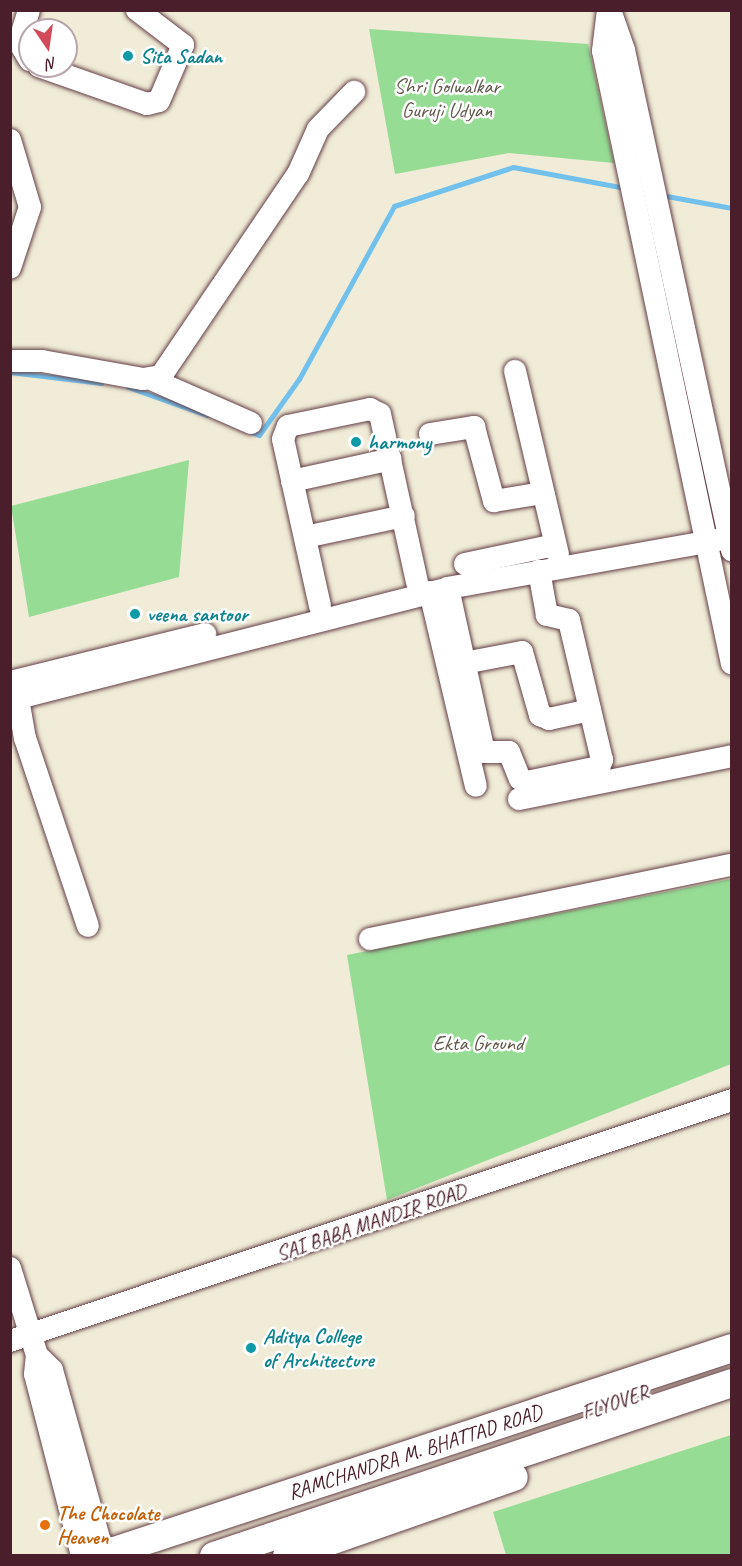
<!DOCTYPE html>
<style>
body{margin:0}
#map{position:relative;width:742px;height:1566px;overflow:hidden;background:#f0ecd7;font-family:Caveat,sans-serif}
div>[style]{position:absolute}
.green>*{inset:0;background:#96dc95}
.stream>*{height:5px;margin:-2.5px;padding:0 2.5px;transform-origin:2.5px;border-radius:2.5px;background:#72c1ed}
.roads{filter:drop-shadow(0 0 2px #633e45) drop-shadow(0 0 2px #633e45)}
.minor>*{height:22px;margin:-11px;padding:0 11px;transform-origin:11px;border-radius:11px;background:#fff}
.major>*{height:28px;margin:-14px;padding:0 14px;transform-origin:14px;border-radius:14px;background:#fff}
.dots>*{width:16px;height:16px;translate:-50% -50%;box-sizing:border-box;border:3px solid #fff;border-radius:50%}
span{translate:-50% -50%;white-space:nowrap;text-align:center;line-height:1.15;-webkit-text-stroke:5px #fff;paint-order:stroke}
.culture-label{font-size:21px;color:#0d838f;font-weight:700}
.left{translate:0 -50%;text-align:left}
.park-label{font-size:21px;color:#61584b}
.street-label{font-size:21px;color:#4a1f2b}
.food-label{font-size:21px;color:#c56008;font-weight:700}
.frame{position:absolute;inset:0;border:12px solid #4a1f2b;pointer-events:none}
.north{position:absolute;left:18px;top:18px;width:60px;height:60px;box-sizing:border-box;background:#fff;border:2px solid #b7a5aa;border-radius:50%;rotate:167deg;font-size:16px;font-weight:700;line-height:24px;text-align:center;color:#4a1f2b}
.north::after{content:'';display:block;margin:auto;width:21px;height:27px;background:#d1495b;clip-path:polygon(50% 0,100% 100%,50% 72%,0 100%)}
</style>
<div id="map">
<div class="green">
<div style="clip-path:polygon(369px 29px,588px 44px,614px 163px,509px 153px,395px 174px)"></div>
<div style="clip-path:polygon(189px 460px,179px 577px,29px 617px,11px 506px)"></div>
<div style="clip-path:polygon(731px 879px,731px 1064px,387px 1200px,347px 955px)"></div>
<div style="clip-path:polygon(731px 1435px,731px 1555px,506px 1555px,493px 1512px)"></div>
</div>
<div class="stream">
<div style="left:661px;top:195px;width:72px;rotate:10.4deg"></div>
<div style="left:10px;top:372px;width:92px;rotate:6.9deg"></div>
<div style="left:128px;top:387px;width:84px;rotate:19.5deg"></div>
<div style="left:249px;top:431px;width:11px;rotate:22deg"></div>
<div style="left:259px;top:435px;width:69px;rotate:-54.5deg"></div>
<div style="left:299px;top:379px;width:197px;rotate:-61.2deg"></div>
<div style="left:394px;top:206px;width:125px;rotate:-18.1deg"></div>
<div style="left:513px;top:167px;width:114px;rotate:10.6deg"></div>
</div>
<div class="roads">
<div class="minor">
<div style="left:29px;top:10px;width:34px;rotate:107deg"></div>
<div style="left:19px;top:42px;width:21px;rotate:59deg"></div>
<div style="left:608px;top:10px;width:41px;rotate:97deg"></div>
<div style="left:603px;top:51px;width:626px;rotate:78.12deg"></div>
<div style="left:610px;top:10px;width:42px;rotate:70.7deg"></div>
<div style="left:624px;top:50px;width:512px;rotate:77.81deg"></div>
<div style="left:39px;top:66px;width:114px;rotate:19.4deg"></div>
<div style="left:147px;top:104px;width:12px;rotate:-14deg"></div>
<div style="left:159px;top:101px;width:61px;rotate:-66.8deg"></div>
<div style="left:183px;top:45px;width:58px;rotate:-142.7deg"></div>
<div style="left:10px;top:140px;width:70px;rotate:73.4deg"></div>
<div style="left:30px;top:207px;width:64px;rotate:108.2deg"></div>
<div style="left:10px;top:361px;width:32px"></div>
<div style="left:42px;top:361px;width:103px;rotate:10.1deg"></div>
<div style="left:143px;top:379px;width:18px;rotate:-9deg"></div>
<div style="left:161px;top:376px;width:244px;rotate:-55.9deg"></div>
<div style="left:298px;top:174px;width:49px;rotate:-66deg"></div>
<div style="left:318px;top:129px;width:52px;rotate:-45.8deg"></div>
<div style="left:515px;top:371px;width:188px;rotate:76.8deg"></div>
<div style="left:153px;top:380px;width:107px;rotate:23.7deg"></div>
<div style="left:430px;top:434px;width:45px;rotate:-9deg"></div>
<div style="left:474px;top:427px;width:77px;rotate:74.9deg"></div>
<div style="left:494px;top:501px;width:50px;rotate:-9.3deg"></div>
<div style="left:292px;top:481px;width:101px;rotate:-12.5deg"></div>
<div style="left:305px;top:537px;width:101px;rotate:-12deg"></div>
<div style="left:465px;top:564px;width:92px;rotate:-11.9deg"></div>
<div style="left:448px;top:588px;width:168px;rotate:77.6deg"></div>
<div style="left:484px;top:752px;width:25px"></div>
<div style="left:509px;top:752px;width:29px;rotate:68deg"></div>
<div style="left:520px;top:779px;width:8px;rotate:23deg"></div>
<div style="left:527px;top:782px;width:74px;rotate:-11.8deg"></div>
<div style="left:599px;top:767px;width:8px;rotate:-67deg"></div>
<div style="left:602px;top:760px;width:144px;rotate:-103.3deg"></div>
<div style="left:569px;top:620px;width:23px;rotate:-167deg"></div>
<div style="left:547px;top:615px;width:45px;rotate:-100.3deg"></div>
<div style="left:430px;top:592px;width:199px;rotate:76.7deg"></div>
<div style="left:320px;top:606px;width:171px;rotate:-102.5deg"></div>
<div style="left:283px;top:439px;width:14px;rotate:-69deg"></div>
<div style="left:288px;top:426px;width:84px;rotate:-11.7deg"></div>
<div style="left:370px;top:409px;width:11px;rotate:27deg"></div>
<div style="left:380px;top:414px;width:172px;rotate:77.6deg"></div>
<div style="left:464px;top:663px;width:59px;rotate:-10.7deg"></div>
<div style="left:522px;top:652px;width:66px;rotate:74.1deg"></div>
<div style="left:540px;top:715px;width:10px;rotate:24deg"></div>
<div style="left:549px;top:719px;width:42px;rotate:-12.4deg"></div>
<div style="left:10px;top:682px;width:201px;rotate:-13.8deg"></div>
<div style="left:18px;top:699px;width:40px;rotate:80deg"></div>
<div style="left:25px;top:738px;width:198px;rotate:71.5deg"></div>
<div style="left:10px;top:700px;width:452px;rotate:-14.3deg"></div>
<div style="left:448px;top:588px;width:285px;rotate:-10.1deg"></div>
<div style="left:519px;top:799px;width:217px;rotate:-11.4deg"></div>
<div style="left:370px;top:939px;width:369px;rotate:-11.6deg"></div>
<div style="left:10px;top:1268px;width:91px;rotate:72.8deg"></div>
<div style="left:37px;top:1355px;width:21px;rotate:45deg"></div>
<div style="left:52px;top:1370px;width:193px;rotate:74.4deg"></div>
<div style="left:10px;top:1341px;width:761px;rotate:-18.46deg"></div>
<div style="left:37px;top:1355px;width:19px;rotate:96deg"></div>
<div style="left:35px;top:1374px;width:188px;rotate:75.5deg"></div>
</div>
<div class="major">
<div style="left:99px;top:1556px;width:666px;rotate:-18.19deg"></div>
<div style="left:214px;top:1556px;width:546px;rotate:-18.47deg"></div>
<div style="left:287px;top:1556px;width:240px;rotate:-19.2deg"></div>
</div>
</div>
<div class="dots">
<div style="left:128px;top:56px;background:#0f9aa8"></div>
<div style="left:356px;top:442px;background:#0f9aa8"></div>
<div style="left:135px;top:614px;background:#0f9aa8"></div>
<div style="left:251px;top:1348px;background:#0f9aa8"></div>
<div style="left:45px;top:1525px;background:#e8710a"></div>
</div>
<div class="culture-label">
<span class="left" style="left:140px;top:56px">Sita Sadan</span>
<span class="left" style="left:368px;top:442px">harmony</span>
<span class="left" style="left:147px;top:614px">veena santoor</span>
<span class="left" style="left:263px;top:1348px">Aditya College<br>of Architecture</span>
</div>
<div class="park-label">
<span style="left:447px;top:98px">Shri Golwalkar<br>Guruji Udyan</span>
<span style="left:478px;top:1043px">Ekta Ground</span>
</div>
<div class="street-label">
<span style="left:371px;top:1222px;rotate:-19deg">SAI BABA MANDIR ROAD</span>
<span style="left:615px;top:1402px;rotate:-19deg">FLYOVER</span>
<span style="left:415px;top:1452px;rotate:-18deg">RAMCHANDRA M. BHATTAD ROAD</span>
</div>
<div class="food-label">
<span class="left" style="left:57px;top:1525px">The Chocolate<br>Heaven</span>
</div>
<div class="frame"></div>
<div class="north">N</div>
</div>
